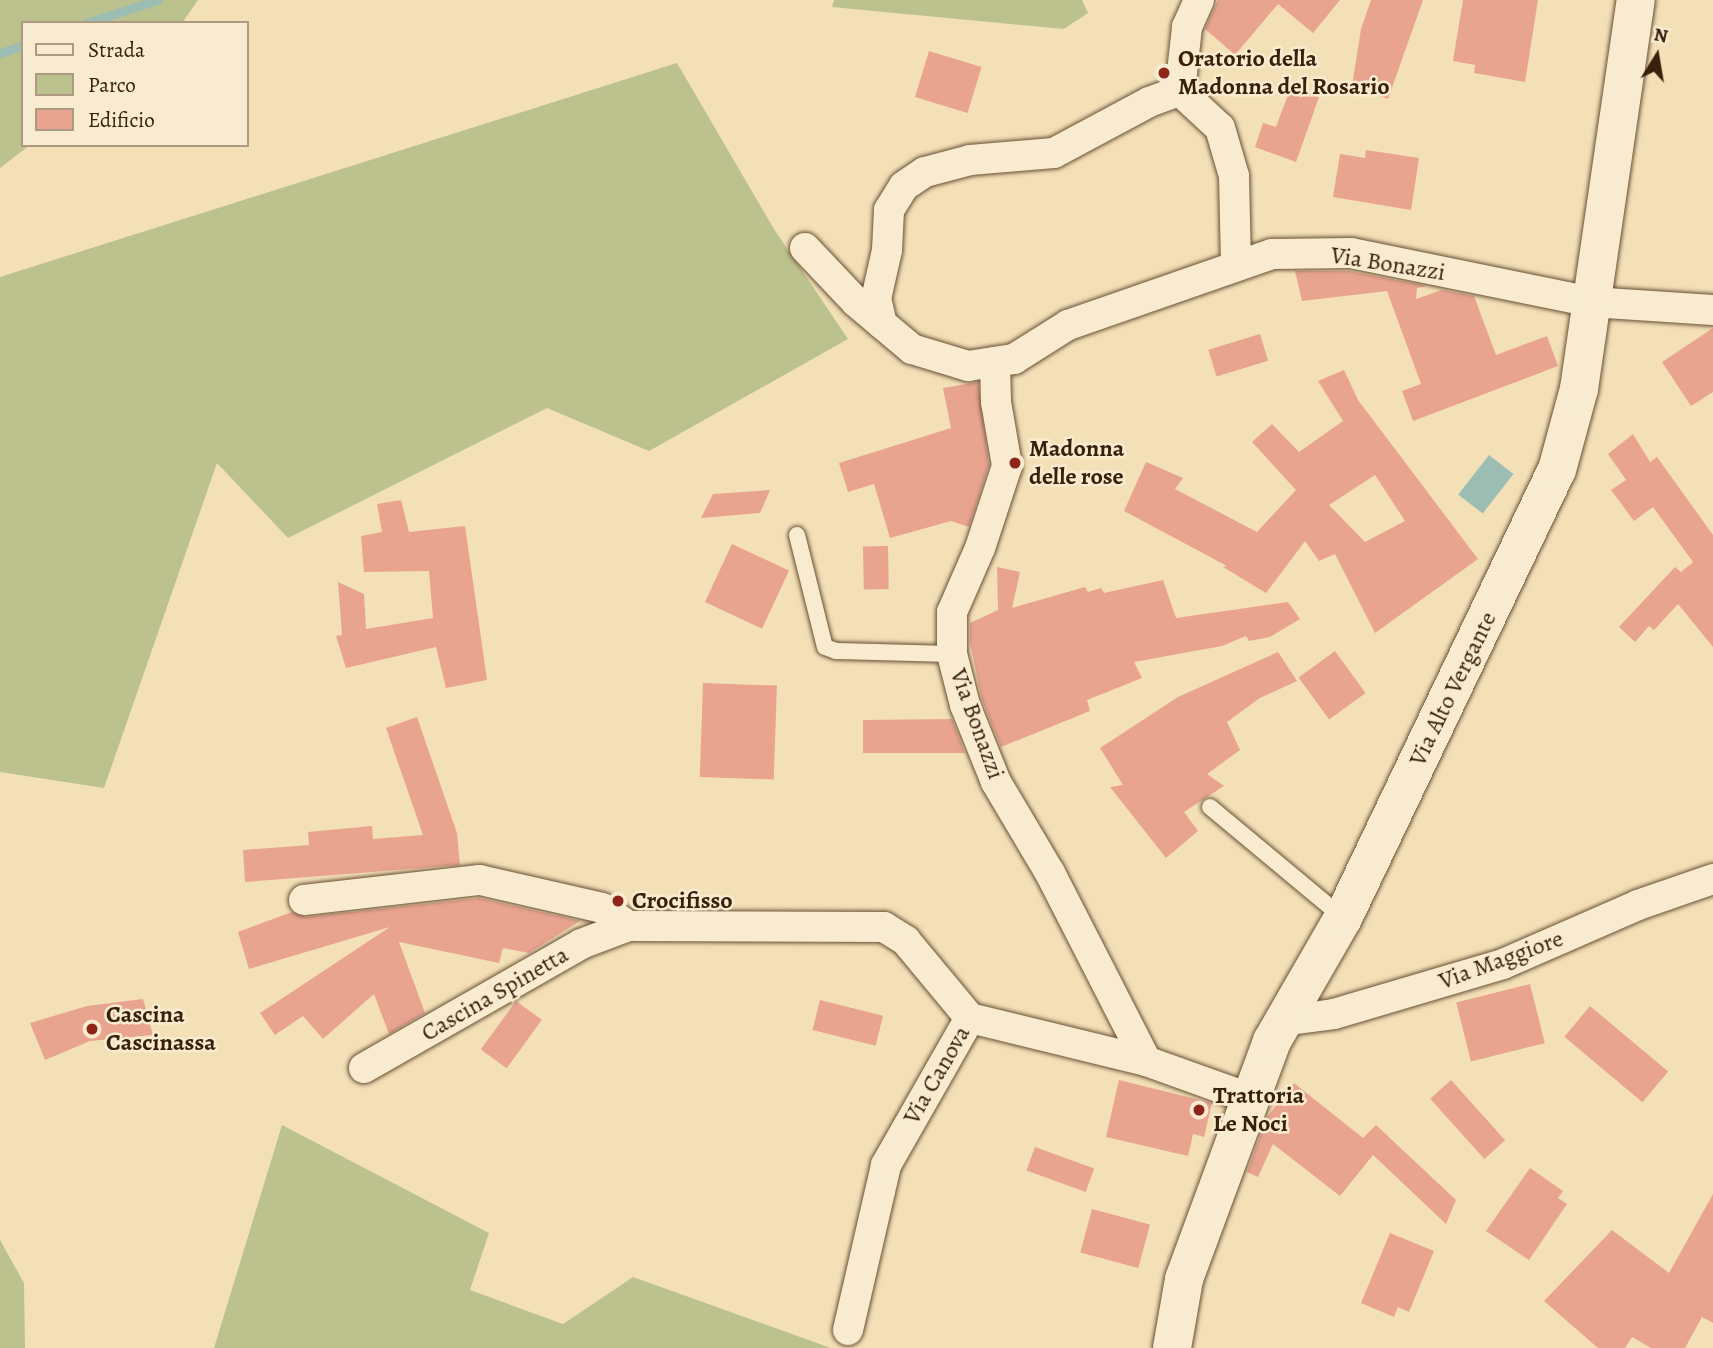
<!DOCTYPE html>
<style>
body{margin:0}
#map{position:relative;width:1713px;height:1348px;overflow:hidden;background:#f4e0b7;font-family:Alegreya,serif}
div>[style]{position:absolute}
.green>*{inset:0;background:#bcc28d}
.water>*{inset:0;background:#9cbdb2;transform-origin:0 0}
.stream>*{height:9px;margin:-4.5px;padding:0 4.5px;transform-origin:4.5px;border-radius:4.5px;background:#9cbdb2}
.building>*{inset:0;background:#e9a490;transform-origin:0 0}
.roads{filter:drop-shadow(0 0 2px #685035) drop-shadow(0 0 2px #685035)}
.lane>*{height:16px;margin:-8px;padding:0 8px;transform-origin:8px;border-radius:8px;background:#f8ebd0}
.street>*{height:30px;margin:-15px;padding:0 15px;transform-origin:15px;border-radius:15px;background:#f8ebd0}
.secondary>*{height:38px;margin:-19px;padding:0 19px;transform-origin:19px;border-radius:19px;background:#f8ebd0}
.dots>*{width:19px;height:19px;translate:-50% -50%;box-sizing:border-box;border:4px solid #f8ebd0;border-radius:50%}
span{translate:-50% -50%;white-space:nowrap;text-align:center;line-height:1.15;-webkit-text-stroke:5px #f8ebd0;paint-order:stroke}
.poi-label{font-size:24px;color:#39200a;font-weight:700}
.left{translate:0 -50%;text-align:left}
.street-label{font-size:24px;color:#39200a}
.legend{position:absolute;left:21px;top:21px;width:228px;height:126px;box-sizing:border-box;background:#f8ebd0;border:2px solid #ac9a81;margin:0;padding:9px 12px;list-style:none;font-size:21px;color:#39200a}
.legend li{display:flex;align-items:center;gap:14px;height:35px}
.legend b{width:35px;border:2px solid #ac9a81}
.north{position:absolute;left:1622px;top:21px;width:70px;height:70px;-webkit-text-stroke:5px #f8ebd0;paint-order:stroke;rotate:11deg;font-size:19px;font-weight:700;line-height:28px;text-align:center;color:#39200a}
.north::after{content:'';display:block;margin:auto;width:24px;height:32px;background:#39200a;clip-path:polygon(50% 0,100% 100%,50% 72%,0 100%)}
</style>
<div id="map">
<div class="green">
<div style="clip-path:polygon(0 0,198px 0,182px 23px,23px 23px,23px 145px,30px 145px,0 168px)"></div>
<div style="clip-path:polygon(834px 0,1082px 0,1088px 13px,1064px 29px,832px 7px)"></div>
<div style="clip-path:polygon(677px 63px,774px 229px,848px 339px,649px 451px,547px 408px,288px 538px,217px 463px,104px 788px,0 772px,0 277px)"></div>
<div style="clip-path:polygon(282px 1125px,489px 1233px,470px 1290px,563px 1324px,633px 1277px,831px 1348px,214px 1348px)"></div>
<div style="clip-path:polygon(0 1240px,24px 1283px,25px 1348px,0 1348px)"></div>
</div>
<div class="water">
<div style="left:1489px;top:455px;width:31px;height:50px;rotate:38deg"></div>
</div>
<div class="stream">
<div style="left:86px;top:23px;width:75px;rotate:-17.9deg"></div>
<div style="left:0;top:53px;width:24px;rotate:-19deg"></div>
</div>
<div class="building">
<div style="clip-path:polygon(1218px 0,1340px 0,1313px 33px,1278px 4px,1235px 55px,1205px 29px)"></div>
<div style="clip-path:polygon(1371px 0,1423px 0,1388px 99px,1352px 86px,1361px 29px)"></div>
<div style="clip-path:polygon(1463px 0,1538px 0,1525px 82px,1474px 73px,1475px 65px,1453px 61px)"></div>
<div style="left:929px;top:51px;width:55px;height:48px;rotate:17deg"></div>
<div style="clip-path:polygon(1291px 87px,1319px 97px,1296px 162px,1255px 147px,1263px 123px,1276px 127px)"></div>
<div style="clip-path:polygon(1366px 150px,1419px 158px,1411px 210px,1333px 197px,1340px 154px,1365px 158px)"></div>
<div style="clip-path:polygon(1295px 271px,1349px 271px,1427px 286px,1417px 288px,1416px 299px,1442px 290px,1474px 296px,1496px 355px,1547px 336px,1558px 366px,1413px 421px,1402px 391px,1421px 384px,1387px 291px,1302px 301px)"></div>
<div style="clip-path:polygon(1713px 328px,1713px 392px,1691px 406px,1662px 362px)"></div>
<div style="left:1260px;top:334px;width:28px;height:54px;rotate:73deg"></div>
<div style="clip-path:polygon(evenodd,1344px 370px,1358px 400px,1478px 559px,1375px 633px,1335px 554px,1319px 561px,1305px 541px,1266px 593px,1223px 567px,1227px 566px,1124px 511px,1146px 462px,1183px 478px,1175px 489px,1257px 532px,1296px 490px,1252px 442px,1272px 424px,1299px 452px,1343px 421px,1318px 381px,1344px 370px,1375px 475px,1405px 521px,1365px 542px,1329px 505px,1375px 475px)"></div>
<div style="clip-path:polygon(978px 382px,989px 465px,969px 527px,951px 521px,890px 538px,874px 484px,848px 492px,839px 463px,951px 428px,943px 388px)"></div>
<div style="clip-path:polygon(1633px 434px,1650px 462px,1657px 457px,1713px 535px,1713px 647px,1678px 604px,1654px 630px,1649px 626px,1635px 642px,1619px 627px,1675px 567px,1681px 572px,1693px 562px,1653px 507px,1634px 521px,1611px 490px,1626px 480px,1608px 454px)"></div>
<div style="clip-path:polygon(770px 490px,760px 513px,701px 518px,713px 494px)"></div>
<div style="clip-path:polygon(401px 500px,409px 532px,465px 526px,487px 680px,446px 688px,436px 647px,346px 668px,336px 636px,342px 635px,338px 582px,364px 594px,366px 629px,433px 618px,429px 571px,364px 572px,361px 536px,382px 532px,377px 504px)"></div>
<div style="left:732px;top:544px;width:63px;height:64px;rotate:25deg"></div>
<div style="left:888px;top:546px;width:43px;height:25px;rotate:89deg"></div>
<div style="clip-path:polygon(997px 567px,1020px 572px,1012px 608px,1085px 587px,1088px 592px,1101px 588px,1104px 593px,1163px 580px,1176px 618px,1288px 602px,1300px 619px,1270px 637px,1249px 641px,1246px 636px,1222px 646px,1134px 662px,1142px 678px,1087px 700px,1090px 711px,1001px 747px,982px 700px,970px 643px,970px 623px,998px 610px)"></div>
<div style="left:1335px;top:651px;width:52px;height:45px;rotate:54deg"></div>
<div style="clip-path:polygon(1278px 652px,1297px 681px,1260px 698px,1227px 722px,1240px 750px,1207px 774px,1224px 786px,1184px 812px,1198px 831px,1166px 858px,1110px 787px,1123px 785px,1100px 748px,1178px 697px)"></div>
<div style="left:703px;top:683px;width:74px;height:94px;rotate:2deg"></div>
<div style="clip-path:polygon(417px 717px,457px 833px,460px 865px,245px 882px,243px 850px,309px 845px,308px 832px,372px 826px,373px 839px,423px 835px,386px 728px)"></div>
<div style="clip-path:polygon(952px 719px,965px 753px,863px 753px,863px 720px)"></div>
<div style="clip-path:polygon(479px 898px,580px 921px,529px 953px,503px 948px,499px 963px,399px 942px,425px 1013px,389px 1034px,374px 994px,323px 1039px,303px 1016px,275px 1035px,260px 1013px,390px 927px,249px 969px,238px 932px,292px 912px,306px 917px)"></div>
<div style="left:1530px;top:984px;width:61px;height:76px;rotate:76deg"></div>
<div style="clip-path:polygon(143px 999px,153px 1035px,90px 1041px,45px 1060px,30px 1023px,87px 1006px)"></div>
<div style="left:820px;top:1000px;width:65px;height:31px;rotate:14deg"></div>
<div style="left:516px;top:1001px;width:32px;height:60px;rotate:36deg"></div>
<div style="left:1590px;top:1006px;width:102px;height:40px;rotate:40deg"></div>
<div style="clip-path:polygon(1119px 1080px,1212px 1103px,1204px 1137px,1193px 1134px,1188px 1156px,1106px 1137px)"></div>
<div style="left:1451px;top:1080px;width:81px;height:28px;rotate:48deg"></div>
<div style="clip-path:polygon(1294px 1083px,1363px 1138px,1376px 1125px,1456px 1200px,1446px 1224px,1373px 1155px,1340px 1196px,1273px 1144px,1258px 1177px,1247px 1172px,1267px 1117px)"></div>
<div style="left:1035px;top:1147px;width:63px;height:25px;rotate:20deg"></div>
<div style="clip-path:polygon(1530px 1168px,1563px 1191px,1558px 1198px,1567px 1204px,1529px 1260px,1486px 1231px)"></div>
<div style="clip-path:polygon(1713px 1194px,1713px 1323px,1702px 1317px,1685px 1348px,1651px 1348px,1632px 1337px,1625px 1348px,1598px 1348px,1544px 1301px,1612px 1230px,1669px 1273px)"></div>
<div style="left:1092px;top:1209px;width:60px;height:45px;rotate:15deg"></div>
<div style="clip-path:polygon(1390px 1233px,1434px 1251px,1409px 1312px,1398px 1307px,1394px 1317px,1361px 1303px)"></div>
</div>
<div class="roads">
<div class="lane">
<div style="left:797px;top:535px;width:115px;rotate:76deg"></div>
<div style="left:825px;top:647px;width:12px;rotate:20deg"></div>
<div style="left:836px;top:651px;width:116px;rotate:1.5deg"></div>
<div style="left:1210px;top:807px;width:172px;rotate:39.8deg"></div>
</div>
<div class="street">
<div style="left:1199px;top:0;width:30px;rotate:114deg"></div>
<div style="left:1187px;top:27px;width:64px;rotate:96.2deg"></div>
<div style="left:1180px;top:91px;width:54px;rotate:42.8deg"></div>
<div style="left:1220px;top:128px;width:50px;rotate:73.7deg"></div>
<div style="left:1234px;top:176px;width:87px;rotate:88.7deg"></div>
<div style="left:805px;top:248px;width:74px;rotate:46.6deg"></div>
<div style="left:856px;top:302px;width:73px;rotate:40deg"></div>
<div style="left:912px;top:349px;width:59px;rotate:16.9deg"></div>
<div style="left:968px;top:366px;width:47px;rotate:-8.7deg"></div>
<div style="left:1014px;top:359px;width:64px;rotate:-32.2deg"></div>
<div style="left:1068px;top:325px;width:216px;rotate:-19.2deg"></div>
<div style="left:1272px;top:254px;width:79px;rotate:-0.7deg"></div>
<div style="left:1351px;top:253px;width:245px;rotate:11.5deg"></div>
<div style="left:1591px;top:302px;width:122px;rotate:3.8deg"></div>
<div style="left:882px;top:324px;width:26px;rotate:-103deg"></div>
<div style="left:876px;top:299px;width:50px;rotate:-77.3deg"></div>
<div style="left:887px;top:250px;width:40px;rotate:-87.1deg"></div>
<div style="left:889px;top:210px;width:28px;rotate:-58deg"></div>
<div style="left:904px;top:186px;width:25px;rotate:-34deg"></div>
<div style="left:925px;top:172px;width:47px;rotate:-14.9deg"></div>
<div style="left:970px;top:160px;width:84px;rotate:-4.8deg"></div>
<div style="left:1054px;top:153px;width:108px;rotate:-28.2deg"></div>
<div style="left:1149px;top:102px;width:33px;rotate:-20deg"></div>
<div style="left:995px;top:362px;width:40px;rotate:88.6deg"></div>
<div style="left:996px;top:402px;width:65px;rotate:80.2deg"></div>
<div style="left:1007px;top:466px;width:86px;rotate:108.2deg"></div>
<div style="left:980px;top:548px;width:70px;rotate:113.6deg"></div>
<div style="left:952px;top:612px;width:42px;rotate:90deg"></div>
<div style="left:952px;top:654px;width:53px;rotate:75.7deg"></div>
<div style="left:965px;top:705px;width:83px;rotate:68.1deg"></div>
<div style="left:996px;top:782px;width:106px;rotate:59.3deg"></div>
<div style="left:1050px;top:873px;width:211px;rotate:62.9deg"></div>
<div style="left:304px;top:900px;width:177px;rotate:-6.5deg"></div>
<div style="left:480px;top:880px;width:125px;rotate:12.9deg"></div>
<div style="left:602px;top:908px;width:32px;rotate:34deg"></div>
<div style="left:1282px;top:1021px;width:52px;rotate:-7.7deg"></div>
<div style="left:1334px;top:1014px;width:176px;rotate:-16.5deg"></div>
<div style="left:1503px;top:964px;width:147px;rotate:-23.6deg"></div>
<div style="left:1638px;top:905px;width:79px;rotate:-19.1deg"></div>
<div style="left:364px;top:1068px;width:250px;rotate:-29.7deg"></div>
<div style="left:581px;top:944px;width:51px;rotate:-20.6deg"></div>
<div style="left:629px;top:926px;width:255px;rotate:0.2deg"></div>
<div style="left:884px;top:927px;width:26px;rotate:32deg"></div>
<div style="left:906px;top:941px;width:100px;rotate:50.3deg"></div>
<div style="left:848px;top:1330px;width:169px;rotate:-77deg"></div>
<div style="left:886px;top:1165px;width:169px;rotate:-60.3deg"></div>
<div style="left:970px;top:1018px;width:181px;rotate:13.7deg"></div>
<div style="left:1146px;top:1061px;width:109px;rotate:19.8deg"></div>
</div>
<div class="secondary">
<div style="left:1172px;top:1348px;width:70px;rotate:-80.1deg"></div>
<div style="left:1184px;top:1279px;width:254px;rotate:-69.7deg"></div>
<div style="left:1272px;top:1041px;width:142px;rotate:-60deg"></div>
<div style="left:1343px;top:918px;width:496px;rotate:-64.5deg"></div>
<div style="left:1557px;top:470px;width:84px;rotate:-74.8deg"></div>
<div style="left:1579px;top:389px;width:393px;rotate:-81.7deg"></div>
</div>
</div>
<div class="dots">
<div style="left:1164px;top:73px;background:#8f2418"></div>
<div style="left:1015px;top:463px;background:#8f2418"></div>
<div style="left:618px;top:901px;background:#8f2418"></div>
<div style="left:92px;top:1029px;background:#8f2418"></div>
<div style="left:1199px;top:1110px;background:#8f2418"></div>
</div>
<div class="poi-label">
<span class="left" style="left:1178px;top:73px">Oratorio della<br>Madonna del Rosario</span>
<span class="left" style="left:1029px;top:463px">Madonna<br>delle rose</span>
<span class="left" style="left:632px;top:901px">Crocifisso</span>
<span class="left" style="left:106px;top:1029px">Cascina<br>Cascinassa</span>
<span class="left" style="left:1213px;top:1110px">Trattoria<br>Le Noci</span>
</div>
<div class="street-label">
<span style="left:1388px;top:264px;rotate:9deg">Via Bonazzi</span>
<span style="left:1453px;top:689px;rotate:-64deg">Via Alto Vergante</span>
<span style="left:977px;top:724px;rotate:70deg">Via Bonazzi</span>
<span style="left:1501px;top:960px;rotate:-20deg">Via Maggiore</span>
<span style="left:495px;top:994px;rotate:-30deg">Cascina Spinetta</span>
<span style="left:937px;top:1075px;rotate:-60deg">Via Canova</span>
</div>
<ul class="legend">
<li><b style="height:9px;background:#f8ebd0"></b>Strada</li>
<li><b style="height:19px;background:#bcc28d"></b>Parco</li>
<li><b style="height:19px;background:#e9a490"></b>Edificio</li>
</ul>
<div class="north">N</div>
</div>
